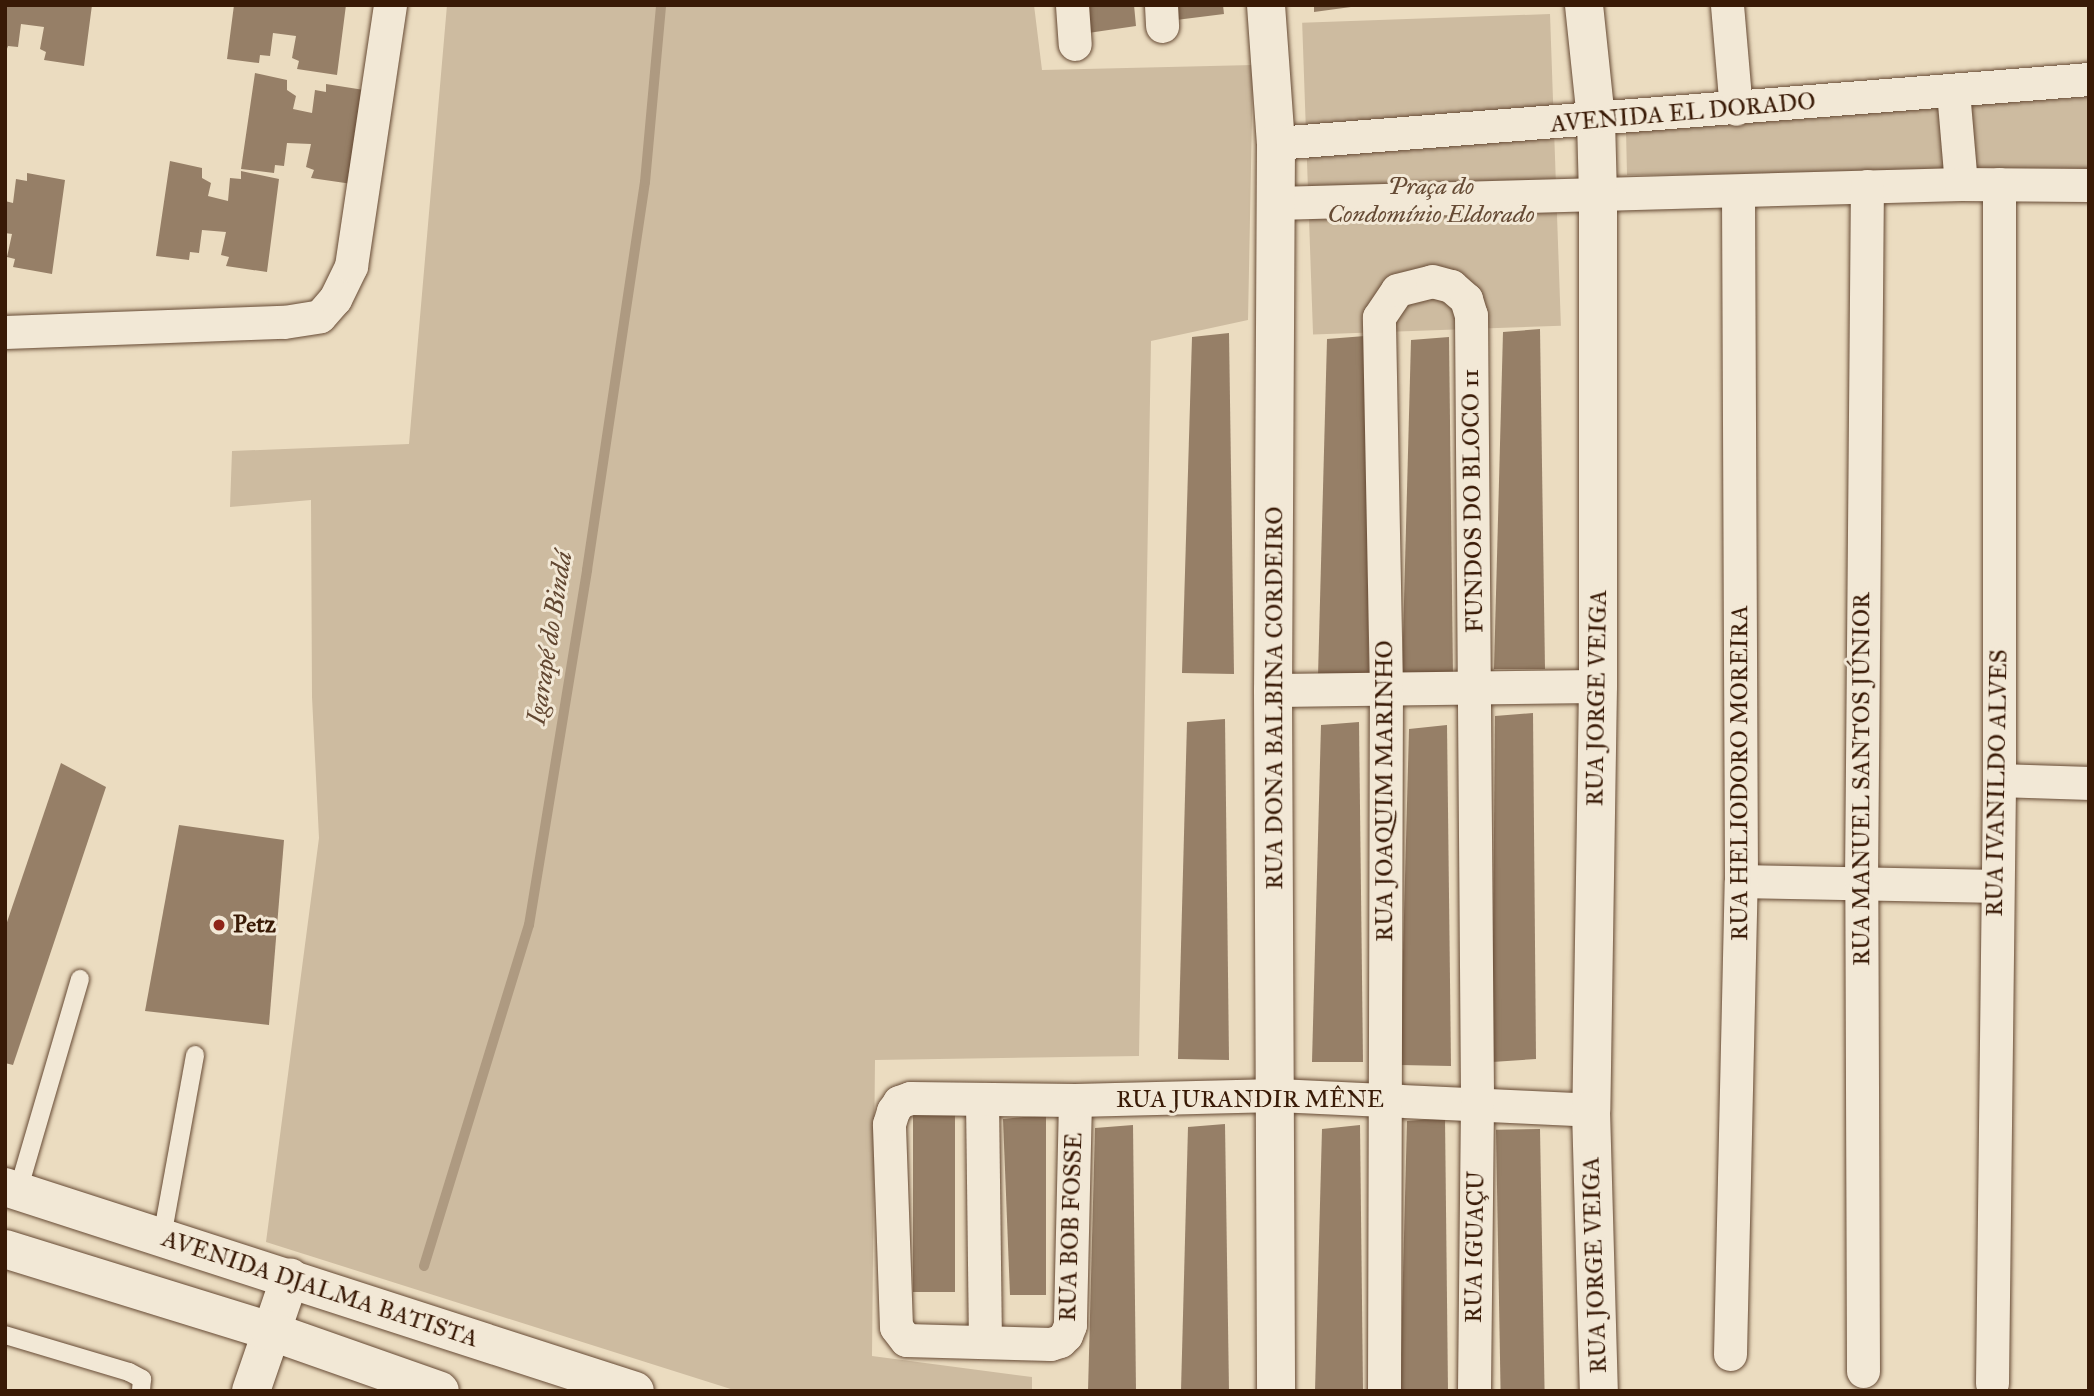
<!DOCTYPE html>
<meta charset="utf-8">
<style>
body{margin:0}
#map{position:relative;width:2094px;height:1396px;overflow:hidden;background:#ebdcc0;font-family:"IM FELL Great Primer",serif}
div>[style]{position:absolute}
.green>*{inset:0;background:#cdbba0;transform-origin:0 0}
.stream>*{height:10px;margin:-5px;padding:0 5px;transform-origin:5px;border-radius:5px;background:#ae9a81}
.building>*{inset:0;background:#967f67;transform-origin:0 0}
.roads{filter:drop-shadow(0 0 2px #664a34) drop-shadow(0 0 2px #664a34)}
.service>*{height:18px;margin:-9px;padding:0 9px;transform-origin:9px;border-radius:9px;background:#f2e8d6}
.minor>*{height:33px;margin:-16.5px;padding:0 16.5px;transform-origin:16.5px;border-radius:16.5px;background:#f2e8d6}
.tertiary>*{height:38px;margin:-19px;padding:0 19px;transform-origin:19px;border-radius:19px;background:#f2e8d6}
.secondary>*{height:38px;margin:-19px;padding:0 19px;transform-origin:19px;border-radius:19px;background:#f2e8d6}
.dots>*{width:19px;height:19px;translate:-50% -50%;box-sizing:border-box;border:4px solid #f2e8d6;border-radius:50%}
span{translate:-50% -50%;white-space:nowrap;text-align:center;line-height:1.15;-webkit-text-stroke:6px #f2e8d6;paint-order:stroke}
.street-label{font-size:24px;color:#391a06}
.park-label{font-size:24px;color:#654a34;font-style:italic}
.poi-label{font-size:24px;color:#391a06;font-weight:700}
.left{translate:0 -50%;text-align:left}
.water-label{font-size:26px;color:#624731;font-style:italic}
.frame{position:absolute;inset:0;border:7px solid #391a06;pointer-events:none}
</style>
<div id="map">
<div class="green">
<div style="clip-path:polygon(447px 5px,1034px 5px,1042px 70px,1253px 65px,1248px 320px,1151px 341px,1139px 1056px,875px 1060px,872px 1356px,1032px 1377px,1032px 1391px,737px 1391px,266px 1242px,319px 838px,312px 697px,311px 500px,230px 507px,232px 451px,409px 444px)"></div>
<div style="left:1550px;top:14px;width:312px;height:248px;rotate:88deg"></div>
<div style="clip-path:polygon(2089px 96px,2089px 171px,1627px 175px,1626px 130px)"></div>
</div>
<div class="stream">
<div style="left:424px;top:1266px;width:357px;rotate:-72.9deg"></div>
<div style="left:529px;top:925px;width:360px;rotate:-80.7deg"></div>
<div style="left:587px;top:570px;width:392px;rotate:-81.5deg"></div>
<div style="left:645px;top:182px;width:178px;rotate:-84.8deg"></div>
</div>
<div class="building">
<div style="clip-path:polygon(5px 5px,92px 5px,84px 66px,44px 60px,46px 52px,40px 49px,44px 27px,21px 24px,18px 47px,8px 46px,5px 54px)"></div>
<div style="clip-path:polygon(234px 5px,346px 5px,337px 75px,297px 69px,299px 61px,292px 58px,296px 36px,273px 33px,270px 56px,260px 55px,259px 63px,227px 59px)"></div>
<div style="clip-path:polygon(1086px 5px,1134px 5px,1136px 26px,1088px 33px)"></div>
<div style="clip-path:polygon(1175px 5px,1223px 5px,1224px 14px,1176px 20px)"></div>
<div style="clip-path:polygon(1314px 5px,1350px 5px,1351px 7px,1314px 12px)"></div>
<div style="clip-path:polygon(255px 73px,287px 80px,287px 90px,296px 96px,293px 109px,312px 113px,315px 90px,326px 92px,326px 84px,364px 90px,352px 184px,311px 178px,314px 170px,306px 167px,311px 144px,287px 143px,284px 166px,275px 165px,274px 173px,241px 169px)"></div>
<div style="clip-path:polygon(170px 161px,202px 168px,202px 178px,211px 183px,208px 196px,228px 201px,230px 178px,241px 179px,241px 171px,279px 179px,267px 272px,226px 266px,229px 257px,221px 255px,226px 232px,202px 230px,199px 253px,190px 252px,189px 260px,156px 256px)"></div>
<div style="clip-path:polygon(27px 173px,65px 180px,52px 274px,13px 267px,15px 259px,7px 257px,12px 234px,5px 233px,5px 201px,13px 203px,16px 179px,27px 181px)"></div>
<div style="clip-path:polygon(1540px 329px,1545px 669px,1494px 669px,1503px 332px)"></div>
<div style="clip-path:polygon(1229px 333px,1234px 674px,1182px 673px,1192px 337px)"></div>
<div style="clip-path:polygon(1365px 336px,1369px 676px,1318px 676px,1327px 339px)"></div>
<div style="clip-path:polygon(1449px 337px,1453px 677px,1402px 677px,1411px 340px)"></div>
<div style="clip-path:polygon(1533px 713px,1536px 1059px,1492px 1062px,1495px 716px)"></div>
<div style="clip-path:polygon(1225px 719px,1229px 1060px,1178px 1059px,1187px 722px)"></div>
<div style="clip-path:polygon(1359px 722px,1363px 1062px,1312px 1062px,1321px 725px)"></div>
<div style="clip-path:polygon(1447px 725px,1451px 1066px,1400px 1065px,1409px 729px)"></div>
<div style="clip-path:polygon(61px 763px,106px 787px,13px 1065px,5px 1063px,5px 928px)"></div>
<div style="clip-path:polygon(179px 825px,284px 840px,269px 1025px,145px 1011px)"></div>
<div style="left:955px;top:1112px;width:180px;height:42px;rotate:90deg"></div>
<div style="clip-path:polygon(1046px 1115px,1046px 1295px,1010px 1295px,1003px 1119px)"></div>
<div style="clip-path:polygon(1445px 1118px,1448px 1391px,1400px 1391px,1407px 1121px)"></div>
<div style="clip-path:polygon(1225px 1124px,1229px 1391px,1181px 1391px,1188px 1127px)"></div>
<div style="clip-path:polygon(1133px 1125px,1136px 1391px,1088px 1391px,1095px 1128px)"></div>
<div style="clip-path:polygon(1360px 1125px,1363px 1391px,1315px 1391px,1322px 1129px)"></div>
<div style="left:1540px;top:1129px;width:262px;height:44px;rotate:89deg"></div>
</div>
<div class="roads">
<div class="service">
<div style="left:18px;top:1191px;width:221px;rotate:-73.7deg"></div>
<div style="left:162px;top:1237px;width:185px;rotate:-79.7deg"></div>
<div style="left:5px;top:1335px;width:129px;rotate:16.6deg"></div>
<div style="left:129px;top:1372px;width:15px;rotate:28deg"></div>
<div style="left:142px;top:1379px;width:12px;rotate:95deg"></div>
</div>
<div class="minor">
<div style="left:1072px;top:5px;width:39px;rotate:86deg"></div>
<div style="left:1161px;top:5px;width:21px;rotate:87deg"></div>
<div style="left:1727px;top:5px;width:104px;rotate:85.1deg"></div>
<div style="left:1953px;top:91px;width:93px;rotate:85.1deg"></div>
<div style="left:1276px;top:143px;width:816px;rotate:-4.5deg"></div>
<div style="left:1276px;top:203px;width:685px;rotate:-1.59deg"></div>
<div style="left:1961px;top:184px;width:128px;rotate:0.4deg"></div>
<div style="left:5px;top:332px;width:279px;rotate:-2.1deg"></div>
<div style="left:284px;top:322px;width:36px;rotate:-9deg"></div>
<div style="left:320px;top:316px;width:23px;rotate:-49deg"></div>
<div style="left:335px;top:299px;width:37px;rotate:-64deg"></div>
<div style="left:351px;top:266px;width:264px;rotate:-81.5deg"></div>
<div style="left:1273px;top:690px;width:325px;rotate:-0.7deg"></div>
<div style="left:1999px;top:780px;width:90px;rotate:1.9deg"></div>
<div style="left:1741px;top:881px;width:255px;rotate:1.1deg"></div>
<div style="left:982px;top:1099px;width:241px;rotate:89.3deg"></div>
<div style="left:1075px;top:1100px;width:225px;rotate:91.3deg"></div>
<div style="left:1070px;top:1325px;width:11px;rotate:112deg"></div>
<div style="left:1066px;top:1335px;width:8px;rotate:135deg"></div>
<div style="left:1060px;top:1341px;width:10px;rotate:163deg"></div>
<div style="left:1050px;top:1344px;width:144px;rotate:-178.4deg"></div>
<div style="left:906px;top:1340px;width:16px;rotate:-128deg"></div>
<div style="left:896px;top:1327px;width:203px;rotate:-92deg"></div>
<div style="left:889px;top:1124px;width:14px;rotate:-73deg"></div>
<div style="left:893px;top:1111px;width:11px;rotate:-56deg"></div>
<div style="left:899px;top:1102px;width:12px;rotate:-20deg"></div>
<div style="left:910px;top:1098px;width:165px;rotate:0.7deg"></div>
<div style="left:1075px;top:1100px;width:202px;rotate:-1.4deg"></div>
<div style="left:1277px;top:1095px;width:314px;rotate:2.7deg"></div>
<div style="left:1730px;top:1354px;width:473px;rotate:-88.7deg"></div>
<div style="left:1741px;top:881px;width:689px;rotate:-90.25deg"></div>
<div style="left:1863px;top:1371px;width:489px;rotate:-90.2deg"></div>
<div style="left:1861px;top:882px;width:696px;rotate:-89.51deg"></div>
<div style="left:1992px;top:1383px;width:603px;rotate:-89.33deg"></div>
<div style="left:1999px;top:780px;width:596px;rotate:-90deg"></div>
<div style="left:1384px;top:1391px;width:702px;rotate:-89.84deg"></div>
<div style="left:1386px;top:689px;width:372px;rotate:-91.1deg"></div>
<div style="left:1379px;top:317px;width:32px;rotate:-56deg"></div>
<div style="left:1397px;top:290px;width:36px;rotate:-14deg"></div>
<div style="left:1432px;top:281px;width:20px;rotate:15deg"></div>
<div style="left:1451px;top:286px;width:20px;rotate:41deg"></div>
<div style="left:1466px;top:299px;width:17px;rotate:73deg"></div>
<div style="left:1471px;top:315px;width:788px;rotate:89.56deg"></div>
<div style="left:1477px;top:1103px;width:288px;rotate:90.6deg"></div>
</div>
<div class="tertiary">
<div style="left:1266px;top:5px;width:138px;rotate:85.9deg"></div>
<div style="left:1276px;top:143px;width:547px;rotate:90.31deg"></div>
<div style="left:1273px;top:690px;width:701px;rotate:89.75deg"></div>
<div style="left:1584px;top:5px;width:116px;rotate:84deg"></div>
<div style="left:1596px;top:120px;width:74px;rotate:88.5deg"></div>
<div style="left:1598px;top:194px;width:492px;rotate:90deg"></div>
<div style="left:1598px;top:686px;width:424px;rotate:90.9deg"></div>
<div style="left:1591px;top:1110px;width:281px;rotate:88.4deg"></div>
<div style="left:251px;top:1391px;width:120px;rotate:-71deg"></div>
</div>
<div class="secondary">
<div style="left:5px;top:1187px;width:662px;rotate:17.94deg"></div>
<div style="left:5px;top:1249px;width:277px;rotate:17.2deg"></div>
<div style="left:270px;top:1331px;width:180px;rotate:19.4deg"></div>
</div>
</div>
<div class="dots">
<div style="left:219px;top:925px;background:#8f2418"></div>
</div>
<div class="street-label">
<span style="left:1683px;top:113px;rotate:-5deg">AVENIDA EL DORADO</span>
<span style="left:1473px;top:501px;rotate:-91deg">FUNDOS DO BLOCO 11</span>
<span style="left:1275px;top:698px;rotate:-90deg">RUA DONA BALBINA CORDEIRO</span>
<span style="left:1597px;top:698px;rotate:-89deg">RUA JORGE VEIGA</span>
<span style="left:1740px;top:773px;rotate:-90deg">RUA HELIODORO MOREIRA</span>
<span style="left:1862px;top:779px;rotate:-90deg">RUA MANUEL SANTOS JÚNIOR</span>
<span style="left:1997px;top:783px;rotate:-89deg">RUA IVANILDO ALVES</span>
<span style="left:1385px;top:791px;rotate:-90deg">RUA JOAQUIM MARINHO</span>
<span style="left:1250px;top:1100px">RUA JURANDIR MÊNE</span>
<span style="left:1071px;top:1227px;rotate:-88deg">RUA BOB FOSSE</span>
<span style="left:1475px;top:1247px;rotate:-89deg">RUA IGUAÇU</span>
<span style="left:1595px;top:1265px;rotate:-92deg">RUA JORGE VEIGA</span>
<span style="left:320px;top:1289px;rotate:18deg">AVENIDA DJALMA BATISTA</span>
</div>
<div class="park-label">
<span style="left:1431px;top:201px">Praça do<br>Condomínio Eldorado</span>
</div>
<div class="poi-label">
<span class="left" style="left:233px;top:925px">Petz</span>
</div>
<div class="water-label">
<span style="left:550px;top:638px;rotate:-81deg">Igarapé do Bindá</span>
</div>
<div class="frame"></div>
</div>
